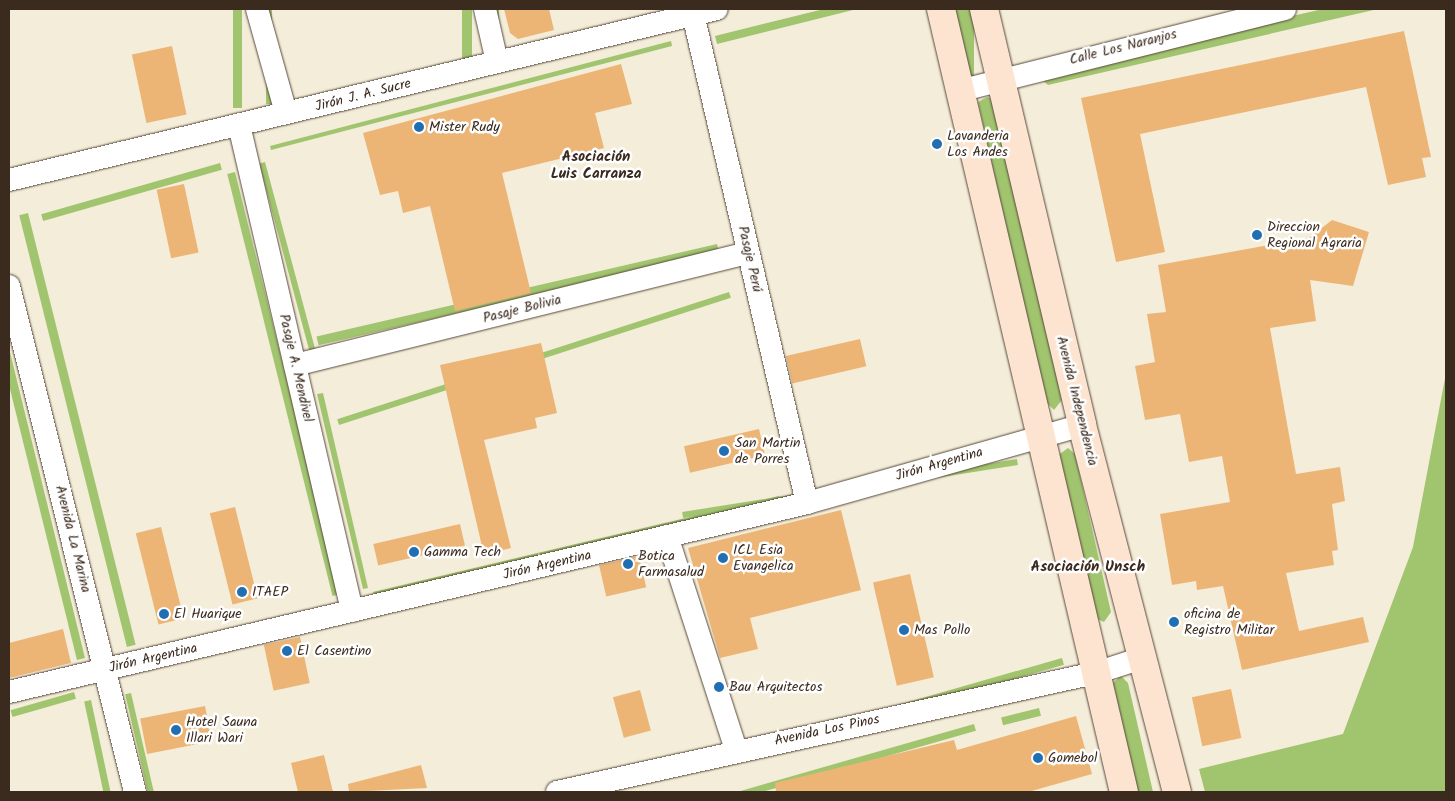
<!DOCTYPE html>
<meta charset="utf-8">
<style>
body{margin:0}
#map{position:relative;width:1455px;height:801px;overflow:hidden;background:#f4edd9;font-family:Kalam,sans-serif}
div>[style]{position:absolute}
.green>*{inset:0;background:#a1c46e;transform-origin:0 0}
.building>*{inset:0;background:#ecb576;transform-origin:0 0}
.roads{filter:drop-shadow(0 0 1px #57473a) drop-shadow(0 0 1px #57473a)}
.street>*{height:22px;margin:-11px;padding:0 11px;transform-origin:11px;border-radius:11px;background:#fff}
.secondary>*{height:28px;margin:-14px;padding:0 14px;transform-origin:14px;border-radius:14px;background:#fde4d1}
.dots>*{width:14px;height:14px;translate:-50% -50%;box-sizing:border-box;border:2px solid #fff;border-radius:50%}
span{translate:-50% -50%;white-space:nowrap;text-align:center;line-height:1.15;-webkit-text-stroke:5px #fff;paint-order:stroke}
.street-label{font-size:14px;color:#3b2a1e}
.poi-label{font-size:14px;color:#3b2a1e}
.left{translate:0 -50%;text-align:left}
.neighbourhood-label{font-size:15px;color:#3b2a1e;font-weight:700}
.frame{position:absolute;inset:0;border:10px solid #3b2a1e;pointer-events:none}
</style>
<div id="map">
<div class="green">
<div style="left:233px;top:9px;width:9px;height:99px"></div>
<div style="left:266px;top:9px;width:6px;height:95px"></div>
<div style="left:462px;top:9px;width:10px;height:53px"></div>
<div style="left:490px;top:9px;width:9px;height:33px"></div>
<div style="clip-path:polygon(824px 9px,857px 9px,717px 44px,715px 36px)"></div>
<div style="left:956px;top:9px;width:18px;height:70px"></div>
<div style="clip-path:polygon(1323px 9px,1378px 9px,1048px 85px,1042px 80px,1047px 72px)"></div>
<div style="clip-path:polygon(671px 41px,672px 46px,271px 150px,270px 146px)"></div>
<div style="clip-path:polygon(987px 97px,995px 99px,1062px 400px,1054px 410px,1045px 401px,978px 102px)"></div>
<div style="left:265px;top:162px;width:195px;height:6px;rotate:75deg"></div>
<div style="left:220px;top:163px;width:7px;height:186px;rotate:74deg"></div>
<div style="left:235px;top:172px;width:435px;height:8px;rotate:76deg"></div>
<div style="left:28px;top:213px;width:445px;height:9px;rotate:76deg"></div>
<div style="left:717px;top:244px;width:9px;height:411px;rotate:77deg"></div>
<div style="left:729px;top:292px;width:6px;height:412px;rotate:72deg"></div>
<div style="clip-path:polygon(9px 348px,85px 658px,77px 660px,9px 385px)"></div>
<div style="clip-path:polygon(1446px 373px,1446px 792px,1205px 792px,1199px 769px,1343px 734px,1413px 547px)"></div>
<div style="clip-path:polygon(323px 393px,368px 588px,363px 589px,317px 394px)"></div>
<div style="clip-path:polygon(1068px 448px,1075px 454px,1111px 612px,1104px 622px,1095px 618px,1057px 456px)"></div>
<div style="left:1017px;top:459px;width:6px;height:339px;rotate:81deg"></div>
<div style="clip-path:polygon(779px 496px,780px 503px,375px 600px,373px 592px)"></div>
<div style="left:1062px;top:658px;width:7px;height:340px;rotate:74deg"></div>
<div style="clip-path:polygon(1121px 676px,1128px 683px,1153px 792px,1135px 792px,1110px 685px)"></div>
<div style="left:74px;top:692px;width:7px;height:66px;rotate:74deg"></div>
<div style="left:131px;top:693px;width:101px;height:6px;rotate:77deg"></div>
<div style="left:91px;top:700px;width:94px;height:7px;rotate:78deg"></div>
<div style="left:1039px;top:708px;width:8px;height:39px;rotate:76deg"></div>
<div style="left:974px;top:724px;width:7px;height:287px;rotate:74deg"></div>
</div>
<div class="building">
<div style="clip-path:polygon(504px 9px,549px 9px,554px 30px,518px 39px,510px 33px)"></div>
<div style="clip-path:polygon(1404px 31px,1431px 157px,1422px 158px,1426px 177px,1388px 185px,1366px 87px,1140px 134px,1165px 252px,1116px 262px,1081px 98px)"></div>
<div style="left:172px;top:46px;width:70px;height:41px;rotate:78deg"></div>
<div style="clip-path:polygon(621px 64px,632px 104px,595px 113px,604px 148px,502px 173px,531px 293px,455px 311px,430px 206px,403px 213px,398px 191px,380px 195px,363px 133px)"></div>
<div style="left:184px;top:184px;width:70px;height:28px;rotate:78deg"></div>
<div style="clip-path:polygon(1332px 220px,1369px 232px,1353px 286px,1310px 280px,1316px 321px,1270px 328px,1296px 474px,1340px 467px,1345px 501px,1332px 504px,1338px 550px,1332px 551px,1334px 565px,1286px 573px,1299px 631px,1363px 617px,1369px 642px,1242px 670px,1223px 586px,1197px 590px,1196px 581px,1172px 585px,1160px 514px,1230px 502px,1222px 456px,1189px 462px,1180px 414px,1145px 420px,1135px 366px,1155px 362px,1147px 314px,1166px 312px,1158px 265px,1309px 238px)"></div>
<div style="left:860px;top:339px;width:28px;height:76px;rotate:77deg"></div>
<div style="clip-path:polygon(541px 343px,557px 413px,535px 418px,537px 428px,484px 440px,511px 548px,484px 555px,440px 365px)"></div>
<div style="left:759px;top:429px;width:27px;height:77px;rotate:77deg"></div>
<div style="left:235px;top:507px;width:94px;height:26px;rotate:76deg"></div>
<div style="clip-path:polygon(841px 510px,861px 590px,750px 618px,758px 649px,720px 658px,688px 548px)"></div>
<div style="left:460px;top:524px;width:22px;height:89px;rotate:77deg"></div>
<div style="left:161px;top:527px;width:94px;height:26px;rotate:76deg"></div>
<div style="left:639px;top:556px;width:32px;height:41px;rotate:77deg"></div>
<div style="left:910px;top:574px;width:106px;height:38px;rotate:77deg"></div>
<div style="clip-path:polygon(63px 629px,71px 663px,9px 678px,9px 643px)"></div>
<div style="left:300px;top:637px;width:47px;height:37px;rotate:78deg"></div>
<div style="left:1231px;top:689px;width:50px;height:40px;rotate:78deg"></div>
<div style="left:640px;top:690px;width:42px;height:28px;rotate:75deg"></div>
<div style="left:205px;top:706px;width:36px;height:66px;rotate:79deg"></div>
<div style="clip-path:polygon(1076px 716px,1092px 774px,1028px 792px,776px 792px,775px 783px,954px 740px,957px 750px)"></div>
<div style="clip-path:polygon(324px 755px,333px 792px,298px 792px,291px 763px)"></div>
<div style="clip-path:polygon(421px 765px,427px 788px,349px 792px,348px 784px)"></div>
</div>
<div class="roads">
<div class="street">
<div style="left:257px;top:9px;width:108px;rotate:74.4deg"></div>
<div style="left:485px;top:9px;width:54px;rotate:77.2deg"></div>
<div style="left:693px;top:14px;width:502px;rotate:76.88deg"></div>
<div style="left:963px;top:90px;width:332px;rotate:-14.1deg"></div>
<div style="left:239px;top:125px;width:499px;rotate:76.9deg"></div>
<div style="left:9px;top:180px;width:728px;rotate:-13.58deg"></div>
<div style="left:9px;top:286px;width:521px;rotate:76.02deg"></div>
<div style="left:295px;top:365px;width:467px;rotate:-13.9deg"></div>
<div style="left:667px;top:536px;width:225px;rotate:72.1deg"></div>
<div style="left:9px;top:692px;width:820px;rotate:-13.32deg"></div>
<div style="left:807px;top:503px;width:286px;rotate:-15.8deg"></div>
<div style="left:557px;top:792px;width:555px;rotate:-12.48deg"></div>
<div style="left:1099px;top:672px;width:48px;rotate:-18.1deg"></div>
</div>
<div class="secondary">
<div style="left:941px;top:9px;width:804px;rotate:76.85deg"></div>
<div style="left:984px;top:9px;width:427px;rotate:76.7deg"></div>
<div style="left:1082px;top:425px;width:379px;rotate:75.5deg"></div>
</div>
</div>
<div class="dots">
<div style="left:419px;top:127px;background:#1f6fb2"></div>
<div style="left:937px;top:144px;background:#1f6fb2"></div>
<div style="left:1257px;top:235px;background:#1f6fb2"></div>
<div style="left:724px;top:451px;background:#1f6fb2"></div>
<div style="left:414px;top:552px;background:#1f6fb2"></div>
<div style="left:723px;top:558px;background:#1f6fb2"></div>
<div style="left:628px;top:564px;background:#1f6fb2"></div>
<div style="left:242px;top:592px;background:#1f6fb2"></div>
<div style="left:164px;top:614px;background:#1f6fb2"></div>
<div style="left:1174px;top:622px;background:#1f6fb2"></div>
<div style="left:904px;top:630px;background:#1f6fb2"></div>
<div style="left:287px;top:651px;background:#1f6fb2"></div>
<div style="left:719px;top:687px;background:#1f6fb2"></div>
<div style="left:176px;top:730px;background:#1f6fb2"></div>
<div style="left:1038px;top:758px;background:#1f6fb2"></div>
</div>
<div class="street-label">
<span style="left:1123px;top:47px;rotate:-14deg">Calle Los Naranjos</span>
<span style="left:363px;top:95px;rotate:-14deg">Jirón J. A. Sucre</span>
<span style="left:750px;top:259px;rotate:77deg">Pasaje Perú</span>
<span style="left:522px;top:309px;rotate:-14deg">Pasaje Bolivia</span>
<span style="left:296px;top:368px;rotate:77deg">Pasaje A. Mendivel</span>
<span style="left:1077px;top:401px;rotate:76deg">Avenida Independencia</span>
<span style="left:939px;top:464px;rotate:-16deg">Jirón Argentina</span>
<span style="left:73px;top:539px;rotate:76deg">Avenida La Marina</span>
<span style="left:547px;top:565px;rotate:-13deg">Jirón Argentina</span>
<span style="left:153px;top:658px;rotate:-13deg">Jirón Argentina</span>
<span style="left:827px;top:730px;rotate:-12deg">Avenida Los Pinos</span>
</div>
<div class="poi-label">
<span class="left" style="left:429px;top:127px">Mister Rudy</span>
<span class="left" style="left:947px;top:144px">Lavanderia<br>Los Andes</span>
<span class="left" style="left:1267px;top:235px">Direccion<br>Regional Agraria</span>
<span class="left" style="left:735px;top:451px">San Martin<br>de Porres</span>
<span class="left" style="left:733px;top:558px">ICL Esia<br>Evangelica</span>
<span class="left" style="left:424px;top:552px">Gamma Tech</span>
<span class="left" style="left:638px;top:564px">Botica<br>Farmasalud</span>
<span class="left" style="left:252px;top:592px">ITAEP</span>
<span class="left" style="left:174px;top:614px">El Huarique</span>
<span class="left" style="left:1184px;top:622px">oficina de<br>Registro Militar</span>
<span class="left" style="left:914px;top:630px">Mas Pollo</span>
<span class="left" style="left:297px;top:651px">El Casentino</span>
<span class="left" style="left:729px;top:687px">Bau Arquitectos</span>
<span class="left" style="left:186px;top:730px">Hotel Sauna<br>Illari Wari</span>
<span class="left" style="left:1048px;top:758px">Gomebol</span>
</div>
<div class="neighbourhood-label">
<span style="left:596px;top:166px">Asociación<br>Luis Carranza</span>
<span style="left:1088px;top:568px">Asociación Unsch</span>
</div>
<div class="frame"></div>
</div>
